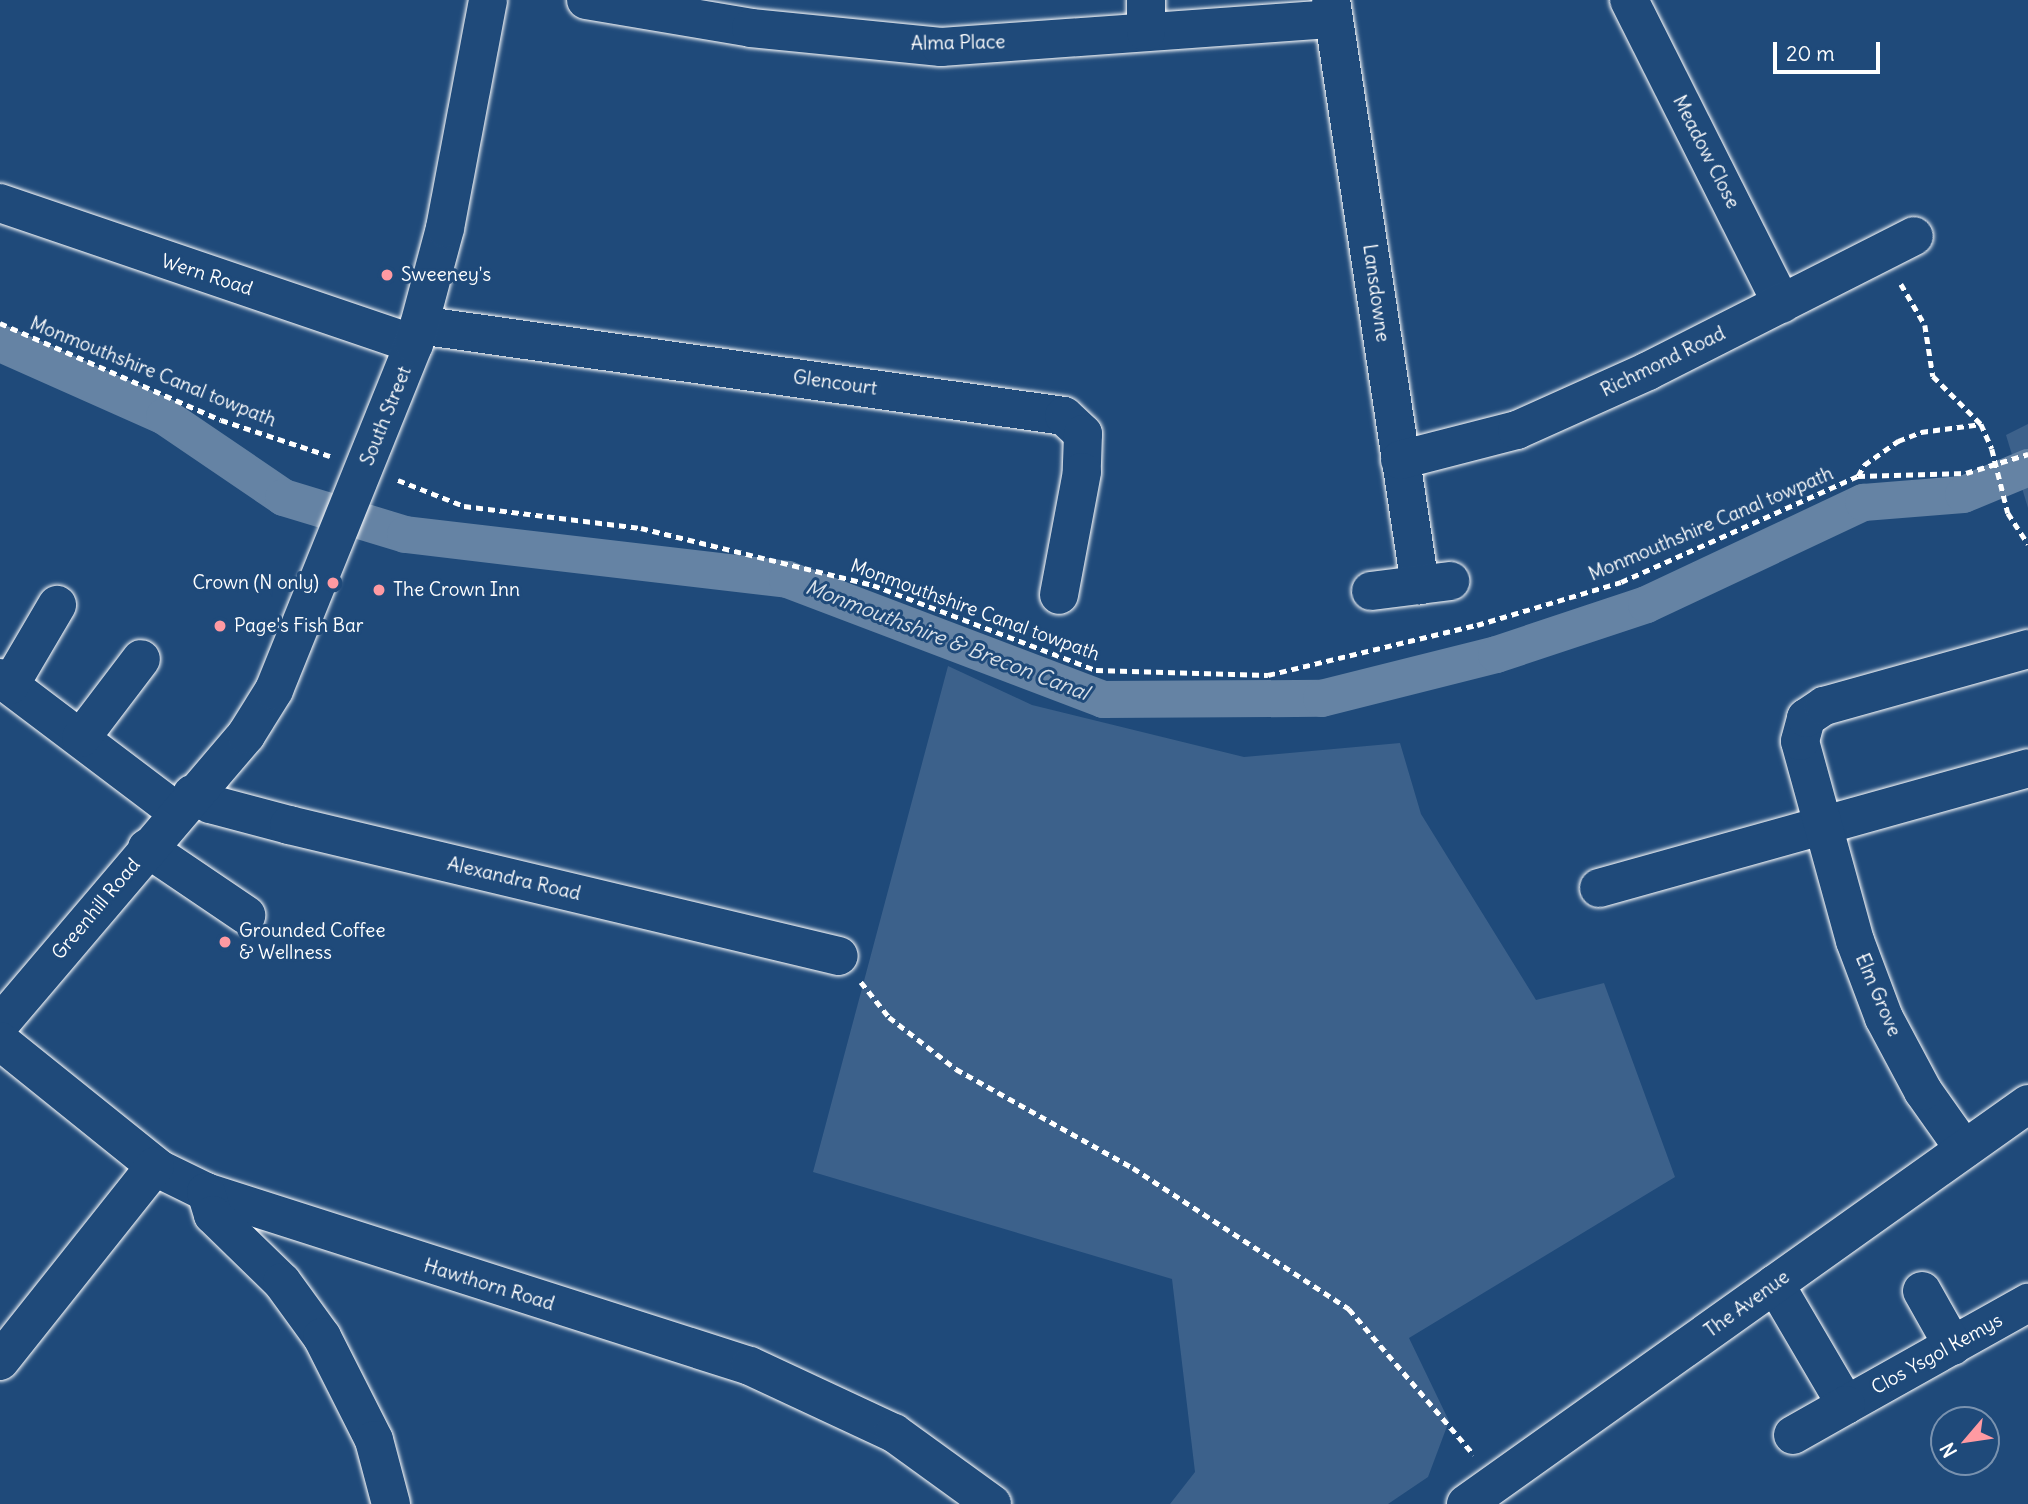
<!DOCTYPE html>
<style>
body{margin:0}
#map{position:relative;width:2028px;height:1504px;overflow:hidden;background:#1f4a7a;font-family:Delius,sans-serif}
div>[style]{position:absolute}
.green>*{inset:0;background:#3c618b}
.canal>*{height:37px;margin:-18.5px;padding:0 18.5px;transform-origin:18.5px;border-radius:18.5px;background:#6583a4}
.path>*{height:4.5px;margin-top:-2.25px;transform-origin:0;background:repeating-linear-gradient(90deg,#fff 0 7px,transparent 0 12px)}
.roads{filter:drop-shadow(0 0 2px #fff) drop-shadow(0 0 2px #fff)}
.minor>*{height:38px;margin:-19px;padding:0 19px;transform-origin:19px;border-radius:19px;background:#1f4a7a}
.path-bridge>*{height:4.5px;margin-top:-2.25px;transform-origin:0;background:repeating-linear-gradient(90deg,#fff 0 7px,transparent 0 12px)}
.dots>*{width:19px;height:19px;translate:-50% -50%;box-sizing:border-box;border:4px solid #1f4a7a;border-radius:50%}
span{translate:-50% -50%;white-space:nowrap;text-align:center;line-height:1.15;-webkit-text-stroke:6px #1f4a7a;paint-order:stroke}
.street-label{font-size:19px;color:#fff}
.poi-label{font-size:19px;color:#fff}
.left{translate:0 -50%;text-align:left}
.right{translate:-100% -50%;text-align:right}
.water-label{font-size:21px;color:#d8e0e8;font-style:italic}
.north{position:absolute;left:1930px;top:1406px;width:70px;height:70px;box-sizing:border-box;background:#1f4a7a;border:2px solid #7992af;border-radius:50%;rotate:241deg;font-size:19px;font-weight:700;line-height:28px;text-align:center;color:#fff}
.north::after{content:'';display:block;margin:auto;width:24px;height:32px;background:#ff9aa2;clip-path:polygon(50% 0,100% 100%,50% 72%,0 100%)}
.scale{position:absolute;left:1773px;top:42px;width:107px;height:32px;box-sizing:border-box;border:4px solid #fff;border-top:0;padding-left:9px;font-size:21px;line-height:24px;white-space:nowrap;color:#fff;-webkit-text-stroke:5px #1f4a7a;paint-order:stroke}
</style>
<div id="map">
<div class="green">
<div style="clip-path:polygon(2028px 424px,2028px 508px,2006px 435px)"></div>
<div style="clip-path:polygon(948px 666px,1032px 705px,1244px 757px,1400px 743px,1421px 814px,1536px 1000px,1604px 983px,1675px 1177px,1409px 1338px,1449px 1421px,1428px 1477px,1388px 1504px,1170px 1504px,1195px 1472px,1172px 1279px,813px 1172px)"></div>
</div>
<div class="canal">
<div style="left:0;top:343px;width:180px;rotate:24deg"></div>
<div style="left:164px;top:416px;width:144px;rotate:34.2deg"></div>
<div style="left:283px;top:497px;width:127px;rotate:16.9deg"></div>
<div style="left:405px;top:534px;width:385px;rotate:6.7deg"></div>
<div style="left:787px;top:579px;width:338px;rotate:20.8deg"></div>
<div style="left:1103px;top:699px;width:218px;rotate:-0.3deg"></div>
<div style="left:1321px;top:698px;width:180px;rotate:-14.1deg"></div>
<div style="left:1496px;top:654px;width:158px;rotate:-18.4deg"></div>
<div style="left:1646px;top:604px;width:240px;rotate:-25.2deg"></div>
<div style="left:1863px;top:502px;width:100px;rotate:-4.6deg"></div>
<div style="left:1963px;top:494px;width:70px;rotate:-22.6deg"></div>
</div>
<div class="path">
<div style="left:1901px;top:284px;width:48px;rotate:59.7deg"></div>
<div style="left:1925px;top:325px;width:52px;rotate:81.1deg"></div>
<div style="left:1933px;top:376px;width:68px;rotate:45deg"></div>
<div style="left:0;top:323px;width:241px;rotate:23.7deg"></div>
<div style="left:221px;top:420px;width:115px;rotate:18.3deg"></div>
<div style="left:1858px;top:476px;width:13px;rotate:-61deg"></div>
<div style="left:1864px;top:465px;width:42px;rotate:-35.2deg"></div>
<div style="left:1898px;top:441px;width:25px;rotate:-21deg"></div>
<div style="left:1921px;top:432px;width:61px;rotate:-7.6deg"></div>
<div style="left:1981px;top:424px;width:27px;rotate:66deg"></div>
<div style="left:398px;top:480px;width:71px;rotate:21.5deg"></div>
<div style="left:464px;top:506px;width:178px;rotate:7.1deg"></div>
<div style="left:641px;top:528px;width:239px;rotate:13.8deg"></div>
<div style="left:873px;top:585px;width:239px;rotate:20.9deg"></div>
<div style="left:1096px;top:670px;width:172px;rotate:1.7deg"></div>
<div style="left:1268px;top:675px;width:215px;rotate:-13.5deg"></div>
<div style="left:1477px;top:625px;width:150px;rotate:-16.6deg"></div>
<div style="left:1621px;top:582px;width:260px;rotate:-24.1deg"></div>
<div style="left:1858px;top:476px;width:108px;rotate:-1.6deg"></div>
<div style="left:1966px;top:473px;width:65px;rotate:-17deg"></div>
<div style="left:2008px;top:513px;width:37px;rotate:57deg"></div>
<div style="left:861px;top:982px;width:45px;rotate:51.3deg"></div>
<div style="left:889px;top:1017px;width:85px;rotate:37.8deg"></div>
<div style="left:956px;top:1069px;width:203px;rotate:29.2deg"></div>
<div style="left:1133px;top:1168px;width:258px;rotate:33.1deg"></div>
<div style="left:1349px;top:1309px;width:192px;rotate:49.4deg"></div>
</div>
<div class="roads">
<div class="minor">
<div style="left:586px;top:0;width:167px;rotate:9.6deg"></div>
<div style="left:751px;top:28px;width:191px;rotate:5.7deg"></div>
<div style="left:941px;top:47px;width:393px;rotate:-4.1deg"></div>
<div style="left:1331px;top:0;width:592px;rotate:81.35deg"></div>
<div style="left:1629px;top:0;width:340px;rotate:63.3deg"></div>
<div style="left:1146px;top:32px;width:32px;rotate:-90deg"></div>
<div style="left:0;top:203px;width:437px;rotate:18.8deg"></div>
<div style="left:419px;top:325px;width:651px;rotate:8.03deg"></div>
<div style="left:1064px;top:416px;width:26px;rotate:43deg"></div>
<div style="left:1083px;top:434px;width:38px;rotate:92deg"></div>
<div style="left:1082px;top:472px;width:125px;rotate:100.6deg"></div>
<div style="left:1400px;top:460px;width:121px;rotate:-14.4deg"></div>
<div style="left:1517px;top:430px;width:144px;rotate:-24.2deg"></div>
<div style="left:1648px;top:371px;width:298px;rotate:-26.9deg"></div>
<div style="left:1371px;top:591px;width:80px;rotate:-7.2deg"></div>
<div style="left:0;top:678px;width:222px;rotate:37.1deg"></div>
<div style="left:10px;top:685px;width:93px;rotate:-59.6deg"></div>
<div style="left:81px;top:738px;width:99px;rotate:-52.8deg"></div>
<div style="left:192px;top:794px;width:21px;rotate:29deg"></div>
<div style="left:210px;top:804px;width:82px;rotate:14.9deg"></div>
<div style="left:289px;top:825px;width:565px;rotate:13.4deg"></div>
<div style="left:147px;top:848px;width:120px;rotate:34.1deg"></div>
<div style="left:1599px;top:888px;width:445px;rotate:-15.6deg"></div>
<div style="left:0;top:1024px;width:380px;rotate:-49.6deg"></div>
<div style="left:246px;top:735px;width:53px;rotate:-58.1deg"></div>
<div style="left:274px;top:690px;width:373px;rotate:-68deg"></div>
<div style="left:414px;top:344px;width:120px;rotate:-75deg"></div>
<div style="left:445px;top:228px;width:232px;rotate:-79.3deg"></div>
<div style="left:0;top:1041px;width:204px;rotate:38.8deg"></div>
<div style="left:159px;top:1169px;width:52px;rotate:26.1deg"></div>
<div style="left:206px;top:1192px;width:571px;rotate:17.74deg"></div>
<div style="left:750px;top:1366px;width:159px;rotate:25deg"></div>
<div style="left:894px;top:1433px;width:121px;rotate:35.9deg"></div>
<div style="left:1964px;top:1149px;width:71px;rotate:-125.3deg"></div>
<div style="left:1923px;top:1091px;width:83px;rotate:-118.1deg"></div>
<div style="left:1884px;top:1018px;width:82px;rotate:-110.6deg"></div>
<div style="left:1855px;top:941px;width:207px;rotate:-105.4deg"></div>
<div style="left:1800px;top:741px;width:24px;rotate:-75deg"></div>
<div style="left:1806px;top:718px;width:22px;rotate:-34deg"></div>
<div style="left:1824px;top:706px;width:212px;rotate:-15.6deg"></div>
<div style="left:206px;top:1192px;width:24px;rotate:73deg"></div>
<div style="left:213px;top:1215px;width:96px;rotate:44.2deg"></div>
<div style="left:282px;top:1282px;width:68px;rotate:54deg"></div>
<div style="left:322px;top:1337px;width:115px;rotate:63.2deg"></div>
<div style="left:374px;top:1440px;width:66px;rotate:75.1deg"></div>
<div style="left:1775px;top:1284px;width:140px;rotate:59.6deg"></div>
<div style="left:1846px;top:1405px;width:209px;rotate:-29.3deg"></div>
<div style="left:1922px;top:1291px;width:63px;rotate:60.6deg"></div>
<div style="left:0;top:1361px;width:249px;rotate:-51.5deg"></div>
<div style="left:1793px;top:1435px;width:61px;rotate:-29.5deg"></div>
<div style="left:1466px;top:1504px;width:690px;rotate:-35.44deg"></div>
</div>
</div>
<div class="path-bridge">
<div style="left:1992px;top:449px;width:66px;rotate:76deg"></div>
</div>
<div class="dots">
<div style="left:387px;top:275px;background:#ff9aa2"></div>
<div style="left:333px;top:583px;background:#ff9aa2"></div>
<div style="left:379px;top:590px;background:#ff9aa2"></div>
<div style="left:220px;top:626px;background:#ff9aa2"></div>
<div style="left:225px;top:942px;background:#ff9aa2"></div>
</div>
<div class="street-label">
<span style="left:958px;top:43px;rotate:-1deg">Alma Place</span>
<span style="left:1706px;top:152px;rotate:63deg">Meadow Close</span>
<span style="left:207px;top:275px;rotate:18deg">Wern Road</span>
<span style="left:1376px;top:293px;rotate:82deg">Lansdowne</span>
<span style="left:1663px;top:362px;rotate:-26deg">Richmond Road</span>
<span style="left:153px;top:372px;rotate:22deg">Monmouthshire Canal towpath</span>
<span style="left:835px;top:383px;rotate:8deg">Glencourt</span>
<span style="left:386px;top:416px;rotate:-68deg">South Street</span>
<span style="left:1711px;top:524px;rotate:-23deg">Monmouthshire Canal towpath</span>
<span style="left:975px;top:610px;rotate:20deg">Monmouthshire Canal towpath</span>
<span style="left:514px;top:879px;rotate:13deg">Alexandra Road</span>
<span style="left:96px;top:909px;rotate:-50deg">Greenhill Road</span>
<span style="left:1878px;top:995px;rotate:67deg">Elm Grove</span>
<span style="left:489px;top:1285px;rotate:17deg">Hawthorn Road</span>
<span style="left:1747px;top:1304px;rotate:-36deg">The Avenue</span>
<span style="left:1937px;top:1354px;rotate:-29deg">Clos Ysgol Kemys</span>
</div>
<div class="poi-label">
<span class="left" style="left:401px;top:275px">Sweeney's</span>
<span class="right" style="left:319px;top:583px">Crown (N only)</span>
<span class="left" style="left:393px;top:590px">The Crown Inn</span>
<span class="left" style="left:234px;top:626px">Page's Fish Bar</span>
<span class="left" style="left:239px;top:942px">Grounded Coffee<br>&amp; Wellness</span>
</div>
<div class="water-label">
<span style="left:947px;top:640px;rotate:21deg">Monmouthshire &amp; Brecon Canal</span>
</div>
<div class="north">N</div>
<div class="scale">20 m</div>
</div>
